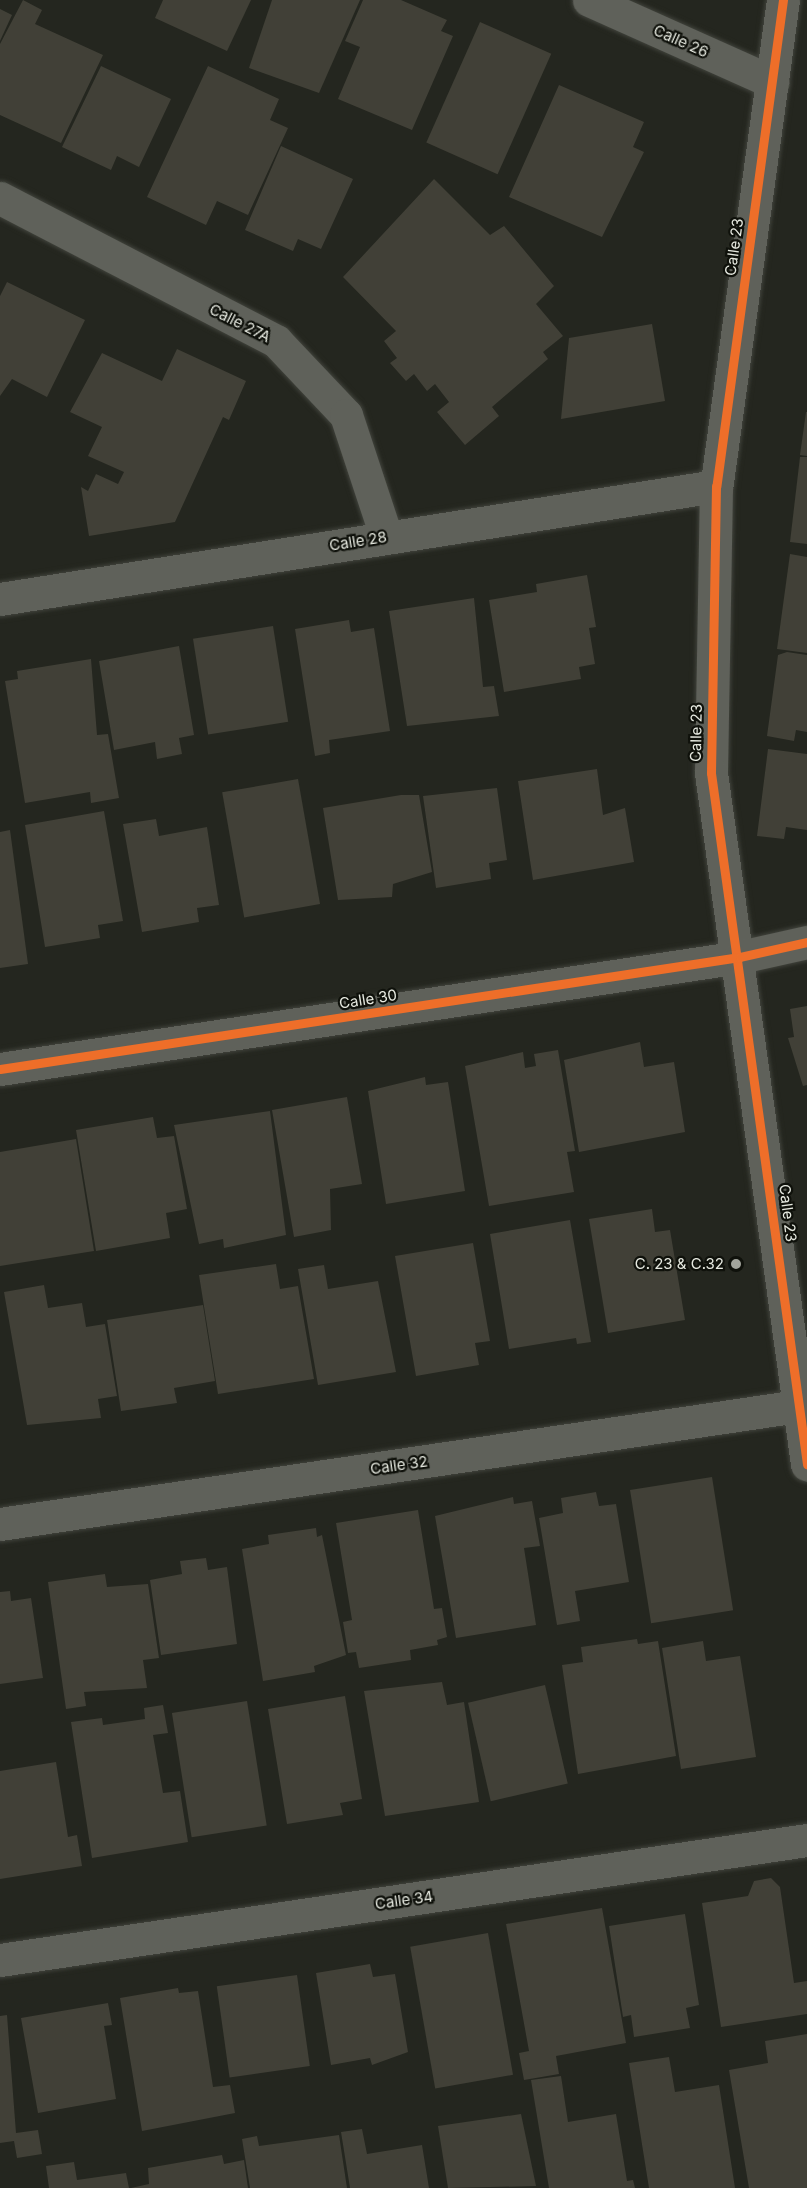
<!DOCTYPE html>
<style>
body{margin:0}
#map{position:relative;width:807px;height:2188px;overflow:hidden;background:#24261f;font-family:Inter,sans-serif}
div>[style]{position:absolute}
.building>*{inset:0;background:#414037;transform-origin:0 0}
.roads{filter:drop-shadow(0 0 2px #41433c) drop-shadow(0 0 2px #41433c)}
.minor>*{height:33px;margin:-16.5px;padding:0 16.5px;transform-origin:16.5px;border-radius:16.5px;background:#5f615a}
.cycleway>*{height:9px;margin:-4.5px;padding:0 4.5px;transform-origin:4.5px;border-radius:4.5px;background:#ee6e29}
.dots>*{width:16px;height:16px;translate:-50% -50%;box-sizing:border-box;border:3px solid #0f110b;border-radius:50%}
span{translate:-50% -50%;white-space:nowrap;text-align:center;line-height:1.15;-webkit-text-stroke:4.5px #0f110b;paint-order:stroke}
.street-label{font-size:15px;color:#e7eae1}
.poi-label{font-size:15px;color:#e7eae1}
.right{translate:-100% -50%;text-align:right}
</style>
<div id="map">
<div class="building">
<div style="clip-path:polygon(23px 0,42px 10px,35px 24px,103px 55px,61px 143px,0 115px,0 44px)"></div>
<div style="clip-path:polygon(163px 0,251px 0,227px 51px,155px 18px)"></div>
<div style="clip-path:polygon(272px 0,360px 0,319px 93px,249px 68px)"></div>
<div style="clip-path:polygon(363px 0,401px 0,447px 20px,441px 31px,453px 36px,412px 130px,338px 99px,360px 47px,345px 41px)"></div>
<div style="clip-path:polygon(0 9px,12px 15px,0 41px)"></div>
<div style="left:480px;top:22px;width:78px;height:132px;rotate:24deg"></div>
<div style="clip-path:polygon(101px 66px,171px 99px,139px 167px,117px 156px,111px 170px,62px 147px)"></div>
<div style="clip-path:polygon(208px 66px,279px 99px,270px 120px,288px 128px,248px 215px,217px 201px,206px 225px,147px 197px)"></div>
<div style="clip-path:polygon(559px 85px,644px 122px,633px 147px,644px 152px,602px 237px,509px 197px)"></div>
<div style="clip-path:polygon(281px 146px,353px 179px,321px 249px,298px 239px,293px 251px,245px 230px)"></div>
<div style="clip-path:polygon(434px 179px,490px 235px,504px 226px,554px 286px,536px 304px,563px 336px,543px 352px,548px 359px,492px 407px,499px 416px,465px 445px,437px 412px,449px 402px,435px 384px,427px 391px,414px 374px,406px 381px,390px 363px,397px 358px,384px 341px,396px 331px,343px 277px)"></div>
<div style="clip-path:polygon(7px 282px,85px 320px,47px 397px,12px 379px,0 396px,0 296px)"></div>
<div style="clip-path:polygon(652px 324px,665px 401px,561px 419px,569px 338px)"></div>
<div style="clip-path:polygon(177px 349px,246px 381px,229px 420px,223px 417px,175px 522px,89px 536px,81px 487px,88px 491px,96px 474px,118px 484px,124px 472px,88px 456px,102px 427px,70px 412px,102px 353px,162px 381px)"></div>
<div style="clip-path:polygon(806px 412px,807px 412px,807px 456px,800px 455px)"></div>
<div style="clip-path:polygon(800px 457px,807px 457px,807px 544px,790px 542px)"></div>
<div style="clip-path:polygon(790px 554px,807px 557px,807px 653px,777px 649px)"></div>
<div style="clip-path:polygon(587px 575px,596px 627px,589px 628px,595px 664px,579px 667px,581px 679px,504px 692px,489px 600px,537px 592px,536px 584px)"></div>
<div style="clip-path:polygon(474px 598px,483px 687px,494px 686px,499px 716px,407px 726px,389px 611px)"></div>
<div style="clip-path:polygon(349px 620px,351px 632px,374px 628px,390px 731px,329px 740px,330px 753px,315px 756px,295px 629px)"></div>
<div style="left:273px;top:626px;width:97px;height:81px;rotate:81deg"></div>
<div style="clip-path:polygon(179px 646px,194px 735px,179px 738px,182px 754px,157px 759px,155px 742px,114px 750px,99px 661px)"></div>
<div style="clip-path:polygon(787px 652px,807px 655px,807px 732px,796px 730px,794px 741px,767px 736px,778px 655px)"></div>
<div style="clip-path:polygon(91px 659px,97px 735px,108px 734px,119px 798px,91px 803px,90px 792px,25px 803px,5px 681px,18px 679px,17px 671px)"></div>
<div style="clip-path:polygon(768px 749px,807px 754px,807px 830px,786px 827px,784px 839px,757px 836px)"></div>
<div style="clip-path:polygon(597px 769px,603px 815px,625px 808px,634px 862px,533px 880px,518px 781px)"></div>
<div style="left:298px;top:779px;width:127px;height:77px;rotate:80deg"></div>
<div style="clip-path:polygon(497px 788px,507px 860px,489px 863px,491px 879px,436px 888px,423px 796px)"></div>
<div style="clip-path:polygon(401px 795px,419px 795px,432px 872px,393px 884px,392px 897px,338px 900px,323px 808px)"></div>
<div style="clip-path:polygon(104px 811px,123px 921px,98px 925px,100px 938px,45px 947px,25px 825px)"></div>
<div style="clip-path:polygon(156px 819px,159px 836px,207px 827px,219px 905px,197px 908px,199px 922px,142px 932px,123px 824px)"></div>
<div style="clip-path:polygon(10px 830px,28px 964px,0 968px,0 832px)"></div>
<div style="clip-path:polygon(807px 1006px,807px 1085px,803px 1086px,788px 1038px,794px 1037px,790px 1009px)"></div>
<div style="clip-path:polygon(640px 1042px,644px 1067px,674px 1062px,685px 1132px,579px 1152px,564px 1060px)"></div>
<div style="clip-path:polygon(558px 1050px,575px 1151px,567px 1152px,574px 1192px,489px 1206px,465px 1066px,523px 1052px,525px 1068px,536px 1066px,534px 1054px)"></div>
<div style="clip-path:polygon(425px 1077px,426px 1085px,448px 1082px,465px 1191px,386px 1204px,368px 1091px)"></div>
<div style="clip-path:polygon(347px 1097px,362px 1184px,330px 1189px,331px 1230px,294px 1237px,272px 1110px)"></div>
<div style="clip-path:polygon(270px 1111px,286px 1235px,224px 1248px,223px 1239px,199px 1244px,174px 1125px)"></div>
<div style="clip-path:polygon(153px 1117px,157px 1138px,174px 1136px,187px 1209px,166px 1213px,170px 1238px,96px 1251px,76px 1130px)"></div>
<div style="clip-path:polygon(76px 1139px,94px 1251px,0 1266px,0 1152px)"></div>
<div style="clip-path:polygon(652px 1209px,655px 1232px,670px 1230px,685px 1320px,608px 1333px,589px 1219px)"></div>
<div style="clip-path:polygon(570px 1220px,591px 1342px,577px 1344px,576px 1338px,509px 1349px,490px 1234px)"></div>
<div style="clip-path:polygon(473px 1243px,490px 1341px,475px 1343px,479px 1365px,416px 1376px,395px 1256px)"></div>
<div style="clip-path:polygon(276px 1264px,280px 1289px,298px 1286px,314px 1379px,218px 1394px,199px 1275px)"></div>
<div style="clip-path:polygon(324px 1265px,328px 1289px,378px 1281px,396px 1372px,318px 1385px,298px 1269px)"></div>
<div style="clip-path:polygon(44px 1285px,48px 1308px,82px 1303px,86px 1327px,105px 1324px,117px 1396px,98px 1399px,101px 1418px,27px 1425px,4px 1292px)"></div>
<div style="clip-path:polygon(203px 1305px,215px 1381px,174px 1388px,177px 1403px,121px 1411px,107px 1320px)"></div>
<div style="left:712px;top:1477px;width:135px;height:83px;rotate:81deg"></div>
<div style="clip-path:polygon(596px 1492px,599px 1506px,616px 1504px,629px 1582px,575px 1591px,580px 1621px,557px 1625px,539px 1518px,563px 1513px,561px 1498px)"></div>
<div style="clip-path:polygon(513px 1497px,514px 1504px,532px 1501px,540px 1546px,524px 1548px,536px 1625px,456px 1638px,435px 1516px)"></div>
<div style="clip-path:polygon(418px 1510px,434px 1609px,442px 1608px,447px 1637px,437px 1640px,438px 1645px,410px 1650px,411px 1660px,359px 1668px,356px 1652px,348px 1653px,343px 1622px,352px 1620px,336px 1523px)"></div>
<div style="clip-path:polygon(316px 1528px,317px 1537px,322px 1535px,346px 1655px,314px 1666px,315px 1672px,263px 1681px,242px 1549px,269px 1544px,268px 1535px)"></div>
<div style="clip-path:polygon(206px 1558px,208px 1570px,227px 1567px,237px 1644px,161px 1655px,150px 1580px,182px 1574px,180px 1561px)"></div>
<div style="clip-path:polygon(105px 1574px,107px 1587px,148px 1584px,159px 1658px,143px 1660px,147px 1688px,84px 1692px,86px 1706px,66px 1709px,48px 1582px)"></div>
<div style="clip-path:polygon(10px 1591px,11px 1601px,31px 1598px,43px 1678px,0 1684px,0 1592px)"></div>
<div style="clip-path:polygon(637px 1639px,638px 1644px,658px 1641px,676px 1756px,578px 1774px,562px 1665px,583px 1662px,581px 1647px)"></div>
<div style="clip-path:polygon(703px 1641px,706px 1661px,740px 1656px,756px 1757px,681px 1769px,662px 1648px)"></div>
<div style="clip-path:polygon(442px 1682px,447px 1705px,464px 1702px,479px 1802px,385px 1816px,364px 1691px)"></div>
<div style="left:545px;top:1685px;width:101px;height:79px;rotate:77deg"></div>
<div style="clip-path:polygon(345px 1696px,362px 1799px,340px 1803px,343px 1815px,287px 1824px,268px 1709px)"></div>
<div style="left:247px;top:1701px;width:126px;height:76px;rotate:81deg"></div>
<div style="clip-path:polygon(163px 1705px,168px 1733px,153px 1735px,163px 1793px,180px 1791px,188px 1842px,92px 1858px,71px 1722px,102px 1718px,103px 1725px,145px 1719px,144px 1708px)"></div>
<div style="clip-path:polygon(56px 1762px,68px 1837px,77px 1835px,82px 1866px,0 1879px,0 1771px)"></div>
<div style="clip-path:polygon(771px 1878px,780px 1887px,794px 1983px,807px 1981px,807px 2014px,721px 2027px,702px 1903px,748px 1896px,754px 1881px)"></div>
<div style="clip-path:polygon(602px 1908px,626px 2043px,556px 2056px,559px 2074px,524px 2080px,519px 2053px,529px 2051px,506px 1924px)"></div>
<div style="clip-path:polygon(685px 1914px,699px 2005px,686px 2008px,690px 2028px,634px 2037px,631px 2015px,623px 2017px,609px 1926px)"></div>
<div style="left:488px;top:1933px;width:144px;height:79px;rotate:80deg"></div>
<div style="clip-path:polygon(370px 1964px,373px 1977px,395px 1974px,408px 2052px,372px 2065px,370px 2058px,331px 2065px,316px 1973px)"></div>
<div style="left:297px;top:1975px;width:92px;height:81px;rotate:82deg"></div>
<div style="clip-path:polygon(178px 1988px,179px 1993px,198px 1991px,213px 2087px,230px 2085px,235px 2113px,142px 2131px,120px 1998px)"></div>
<div style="clip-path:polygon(108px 2003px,112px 2025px,104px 2026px,116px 2099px,38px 2113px,21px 2018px)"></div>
<div style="clip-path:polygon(7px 2015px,16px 2133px,38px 2130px,42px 2154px,17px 2158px,14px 2141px,0 2143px,0 2016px)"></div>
<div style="clip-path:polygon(807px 2034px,807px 2188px,749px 2188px,729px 2070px,768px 2063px,765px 2041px)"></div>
<div style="clip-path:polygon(669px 2057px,675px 2092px,719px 2085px,735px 2188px,649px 2188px,629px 2063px)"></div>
<div style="clip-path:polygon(561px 2076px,568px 2122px,616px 2114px,627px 2181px,633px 2180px,635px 2188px,549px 2188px,531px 2080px)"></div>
<div style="clip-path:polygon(521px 2114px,536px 2186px,448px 2188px,438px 2126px)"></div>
<div style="clip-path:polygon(362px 2129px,367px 2154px,422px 2145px,429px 2188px,350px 2188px,341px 2132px)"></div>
<div style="clip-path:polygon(339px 2135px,347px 2188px,250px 2188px,242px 2139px,257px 2136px,259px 2146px)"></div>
<div style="clip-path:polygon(222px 2155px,224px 2164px,244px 2160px,248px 2188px,131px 2188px,149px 2184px,148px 2168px)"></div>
<div style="clip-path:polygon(74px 2162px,77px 2180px,126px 2173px,129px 2188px,49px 2188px,46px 2166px)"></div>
</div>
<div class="roads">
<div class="minor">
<div style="left:589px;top:0;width:201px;rotate:24.1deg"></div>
<div style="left:783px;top:0;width:491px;rotate:97.8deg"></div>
<div style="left:716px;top:486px;width:287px;rotate:91deg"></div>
<div style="left:711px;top:773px;width:698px;rotate:82.09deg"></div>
<div style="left:0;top:198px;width:311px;rotate:27.4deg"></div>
<div style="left:276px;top:341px;width:102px;rotate:46.6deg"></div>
<div style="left:346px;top:415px;width:127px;rotate:71.7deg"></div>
<div style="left:0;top:599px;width:725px;rotate:-8.97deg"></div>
<div style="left:0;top:1069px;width:748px;rotate:-8.61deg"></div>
<div style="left:740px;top:957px;width:69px;rotate:-12.6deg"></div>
<div style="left:0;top:1524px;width:807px;rotate:-8.41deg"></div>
<div style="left:0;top:1960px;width:816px;rotate:-8.46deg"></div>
</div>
</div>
<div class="cycleway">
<div style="left:783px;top:0;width:491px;rotate:97.8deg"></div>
<div style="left:716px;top:486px;width:287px;rotate:91deg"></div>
<div style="left:711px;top:773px;width:698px;rotate:82.09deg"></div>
<div style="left:0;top:1069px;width:748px;rotate:-8.61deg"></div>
<div style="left:740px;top:957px;width:69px;rotate:-12.6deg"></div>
</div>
<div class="dots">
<div style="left:736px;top:1264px;background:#a3a59d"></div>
</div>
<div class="street-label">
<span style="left:681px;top:41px;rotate:24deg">Calle 26</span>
<span style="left:734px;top:247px;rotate:-82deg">Calle 23</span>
<span style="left:240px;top:323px;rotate:27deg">Calle 27A</span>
<span style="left:358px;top:541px;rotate:-9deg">Calle 28</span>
<span style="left:696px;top:733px;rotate:-89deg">Calle 23</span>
<span style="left:368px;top:999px;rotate:-9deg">Calle 30</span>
<span style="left:788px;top:1213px;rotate:83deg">Calle 23</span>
<span style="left:399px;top:1465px;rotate:-8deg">Calle 32</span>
<span style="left:404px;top:1900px;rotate:-8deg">Calle 34</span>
</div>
<div class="poi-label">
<span class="right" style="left:724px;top:1264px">C. 23 &amp; C.32</span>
</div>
</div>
